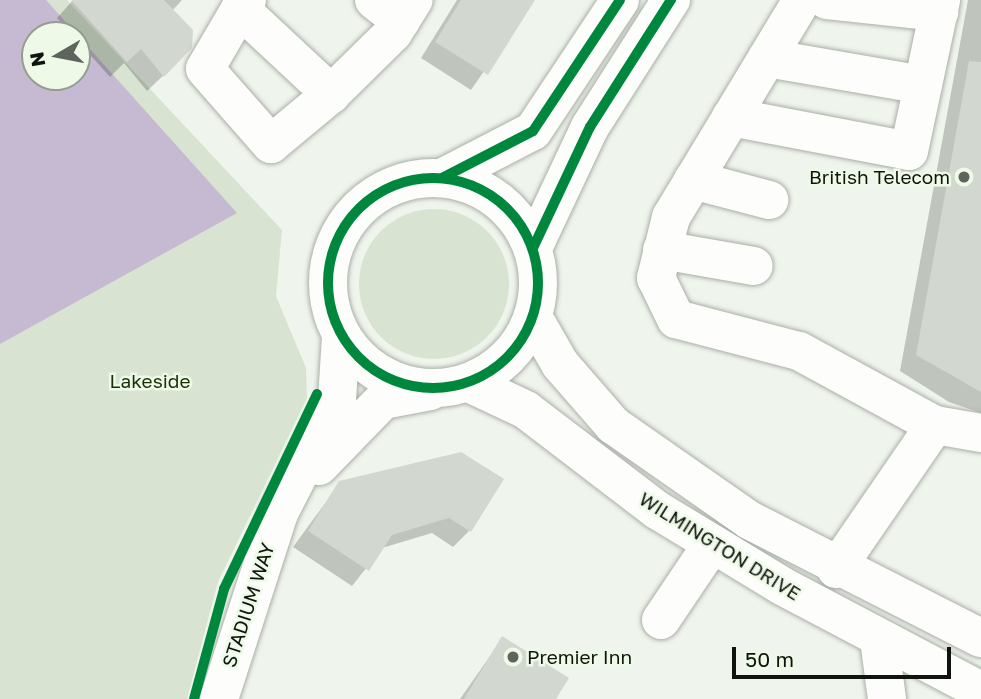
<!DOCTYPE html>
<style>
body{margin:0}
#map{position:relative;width:981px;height:699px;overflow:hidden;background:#eff5ec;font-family:"Golos Text",sans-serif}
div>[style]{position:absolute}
.green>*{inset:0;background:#d8e4d1}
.round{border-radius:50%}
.water>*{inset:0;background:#c5bad1}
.shadow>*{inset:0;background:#0003}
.building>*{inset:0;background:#d2d7cf}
.roads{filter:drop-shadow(0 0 2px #aaafa8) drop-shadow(0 0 2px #aaafa8)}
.minor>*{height:38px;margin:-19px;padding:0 19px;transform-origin:19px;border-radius:19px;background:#fdfefc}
.minor>.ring{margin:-19px;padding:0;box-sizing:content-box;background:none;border:38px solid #fdfefc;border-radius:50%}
.cycleway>*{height:10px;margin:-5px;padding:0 5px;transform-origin:5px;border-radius:5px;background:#00873e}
.cycleway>.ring{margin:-5px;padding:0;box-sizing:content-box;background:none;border:10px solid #00873e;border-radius:50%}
.dots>*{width:19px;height:19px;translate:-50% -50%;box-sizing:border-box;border:4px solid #eef9e8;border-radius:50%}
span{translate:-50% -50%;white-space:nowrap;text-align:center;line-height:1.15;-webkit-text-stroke:5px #eef9e8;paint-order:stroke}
.poi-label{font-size:19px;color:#10140e}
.right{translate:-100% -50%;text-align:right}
.left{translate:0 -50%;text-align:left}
.park-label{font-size:19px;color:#1a3108}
.street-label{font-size:19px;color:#10140e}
.north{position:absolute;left:21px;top:21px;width:70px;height:70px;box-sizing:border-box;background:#eef9e8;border:2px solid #959d91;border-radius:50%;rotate:260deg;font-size:19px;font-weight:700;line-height:28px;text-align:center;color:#10140e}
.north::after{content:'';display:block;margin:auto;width:24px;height:32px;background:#5e635c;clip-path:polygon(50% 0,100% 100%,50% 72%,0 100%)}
.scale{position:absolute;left:732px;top:647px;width:219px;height:32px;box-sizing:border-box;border:4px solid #10140e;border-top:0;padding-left:9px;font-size:21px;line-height:24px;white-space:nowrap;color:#10140e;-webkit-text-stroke:5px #eef9e8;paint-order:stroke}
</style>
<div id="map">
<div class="green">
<div style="clip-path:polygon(evenodd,0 0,67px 0,282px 230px,276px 296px,306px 368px,307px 398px,218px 582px,187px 699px,0 699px,0 0,35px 35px,77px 35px,77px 77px,35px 77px,35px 35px)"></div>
<div class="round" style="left:359px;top:209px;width:150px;height:150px"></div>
</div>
<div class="water">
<div style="clip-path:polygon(evenodd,0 0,46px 0,237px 213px,0 344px,0 0,35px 35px,77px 35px,77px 77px,35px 77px,35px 35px)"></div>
</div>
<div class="shadow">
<div style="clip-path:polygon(73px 0,182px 0,172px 11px,170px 69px,147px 91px,124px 63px,110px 77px,57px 18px)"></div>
<div style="clip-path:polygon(457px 0,533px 0,471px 90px,421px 58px)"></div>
<div style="clip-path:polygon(968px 0,981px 0,981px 413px,949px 402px,900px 371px)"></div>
<div style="clip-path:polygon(460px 454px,469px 531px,453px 547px,432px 533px,382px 548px,352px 586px,293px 547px,340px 483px)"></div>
<div style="clip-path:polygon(502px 639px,554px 699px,460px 699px)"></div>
</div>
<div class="building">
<div style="clip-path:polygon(71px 0,164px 0,193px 30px,192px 48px,164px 77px,141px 49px,127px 62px)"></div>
<div style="clip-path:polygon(461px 0,535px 0,488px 75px,435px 42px)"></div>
<div style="clip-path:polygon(969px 61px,981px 62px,981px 392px,916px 355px)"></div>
<div style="clip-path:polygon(461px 452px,504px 479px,471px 532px,449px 518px,392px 535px,369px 571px,308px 531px,339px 481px)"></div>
<div style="clip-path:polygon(502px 636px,569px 678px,556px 699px,464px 699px)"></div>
</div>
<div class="roads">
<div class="minor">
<div style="left:247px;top:0;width:11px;rotate:128deg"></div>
<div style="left:240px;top:9px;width:125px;rotate:43deg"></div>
<div style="left:331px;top:94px;width:87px;rotate:-44.5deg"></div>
<div style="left:393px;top:33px;width:39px;rotate:-58deg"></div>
<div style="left:374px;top:0;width:34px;rotate:38deg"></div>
<div style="left:802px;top:0;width:253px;rotate:121.1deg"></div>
<div style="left:671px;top:217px;width:63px;rotate:103.8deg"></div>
<div style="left:656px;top:278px;width:46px;rotate:64deg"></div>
<div style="left:676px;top:319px;width:127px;rotate:14.6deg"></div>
<div style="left:799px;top:351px;width:155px;rotate:28.6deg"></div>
<div style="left:935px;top:425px;width:47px;rotate:9.9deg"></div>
<div style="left:827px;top:0;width:113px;rotate:6.1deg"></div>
<div style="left:240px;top:9px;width:69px;rotate:120.3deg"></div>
<div style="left:205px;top:69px;width:100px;rotate:48.7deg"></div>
<div style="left:271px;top:144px;width:78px;rotate:-39.8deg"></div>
<div style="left:767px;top:58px;width:158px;rotate:9.8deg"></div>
<div style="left:731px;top:117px;width:181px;rotate:10.8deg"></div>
<div style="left:909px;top:151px;width:154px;rotate:-78deg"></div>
<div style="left:442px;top:178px;width:102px;rotate:-27.3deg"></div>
<div style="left:533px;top:131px;width:157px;rotate:-56.4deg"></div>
<div class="ring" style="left:328px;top:178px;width:172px;height:172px"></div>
<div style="left:693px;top:180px;width:79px;rotate:14.7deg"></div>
<div style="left:533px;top:248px;width:134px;rotate:-64.8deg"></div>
<div style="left:590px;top:127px;width:151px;rotate:-57.5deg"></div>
<div style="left:662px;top:250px;width:93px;rotate:9.9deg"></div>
<div style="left:533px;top:317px;width:54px;rotate:60.1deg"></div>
<div style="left:560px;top:364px;width:81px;rotate:49deg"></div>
<div style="left:613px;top:425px;width:166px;rotate:34.9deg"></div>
<div style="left:749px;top:520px;width:260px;rotate:27deg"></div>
<div style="left:469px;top:383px;width:63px;rotate:25.3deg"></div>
<div style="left:526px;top:410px;width:165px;rotate:37.4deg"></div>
<div style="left:657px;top:510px;width:146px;rotate:31.3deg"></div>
<div style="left:782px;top:586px;width:225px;rotate:27.8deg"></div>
<div style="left:319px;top:466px;width:92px;rotate:-45.9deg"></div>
<div style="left:383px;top:400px;width:48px;rotate:-10.8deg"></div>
<div style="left:836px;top:569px;width:175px;rotate:-55.5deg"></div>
<div style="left:661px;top:620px;width:92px;rotate:-56.1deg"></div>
<div style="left:879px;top:639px;width:61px;rotate:82.4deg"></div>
<div style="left:219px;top:699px;width:195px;rotate:-72.1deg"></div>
<div style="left:279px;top:513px;width:127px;rotate:-62.8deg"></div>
<div style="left:337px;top:400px;width:64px;rotate:-86.4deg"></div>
</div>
</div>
<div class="cycleway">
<div style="left:442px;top:178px;width:102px;rotate:-27.3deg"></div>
<div style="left:533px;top:131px;width:157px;rotate:-56.4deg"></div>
<div class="ring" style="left:328px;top:178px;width:200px;height:200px"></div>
<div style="left:533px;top:248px;width:134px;rotate:-64.8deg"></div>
<div style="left:590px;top:127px;width:151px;rotate:-57.5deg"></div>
<div style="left:194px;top:699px;width:114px;rotate:-74.7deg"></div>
<div style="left:224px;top:589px;width:216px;rotate:-64.5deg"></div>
</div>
<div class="dots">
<div style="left:964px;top:177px;background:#5e635c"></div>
<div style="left:513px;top:657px;background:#5e635c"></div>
</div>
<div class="poi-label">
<span class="right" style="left:950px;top:177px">British Telecom</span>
<span class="left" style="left:527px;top:657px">Premier Inn</span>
</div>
<div class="park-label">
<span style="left:150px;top:381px">Lakeside</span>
</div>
<div class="street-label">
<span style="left:720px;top:546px;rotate:32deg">WILMINGTON DRIVE</span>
<span style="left:248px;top:605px;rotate:-72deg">STADIUM WAY</span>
</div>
<div class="north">N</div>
<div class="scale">50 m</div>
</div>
